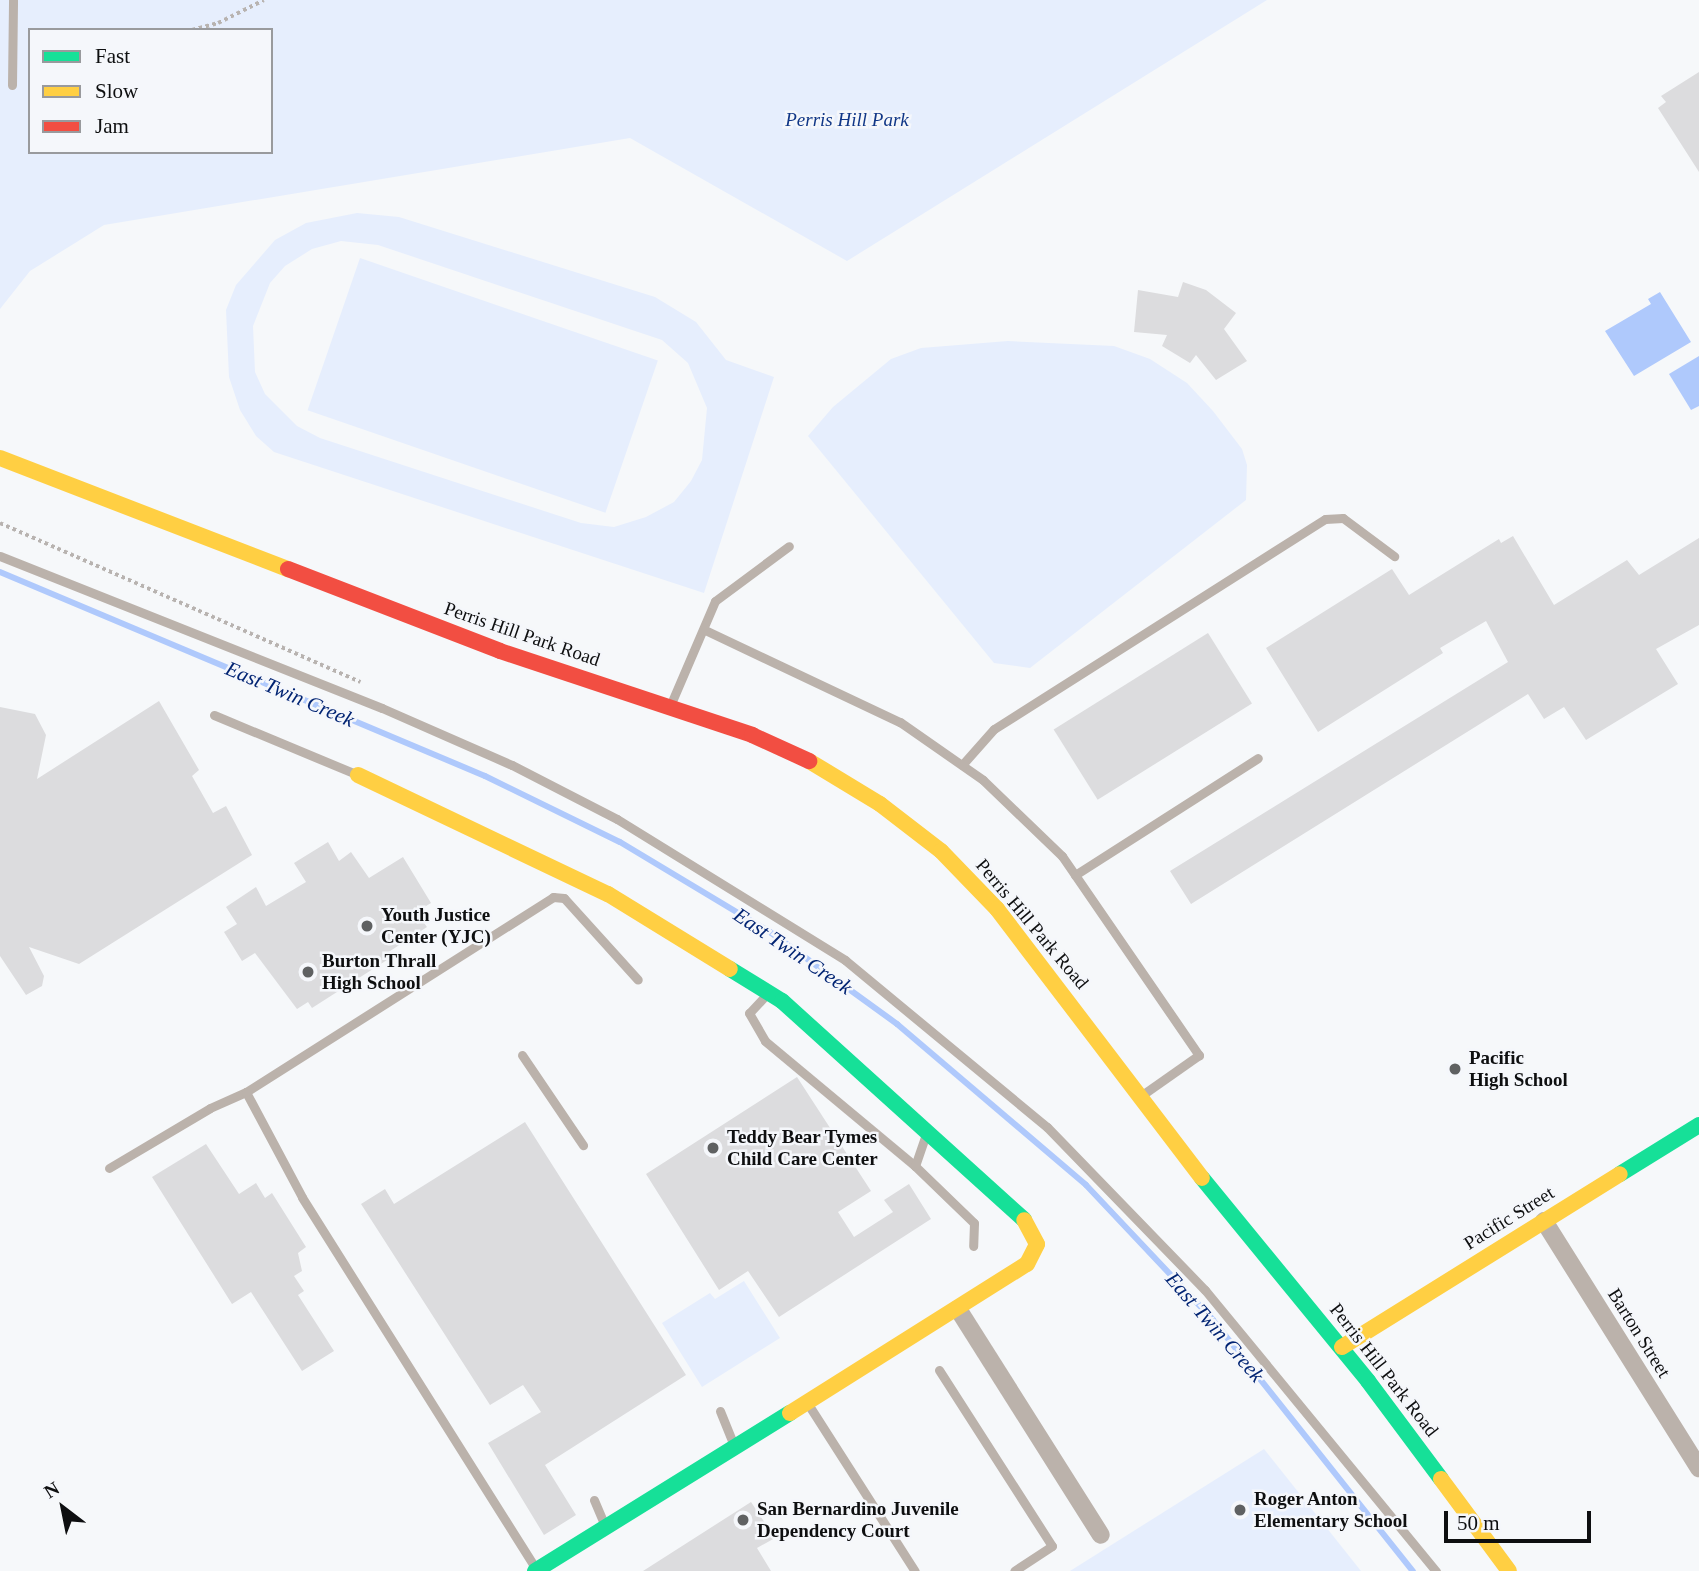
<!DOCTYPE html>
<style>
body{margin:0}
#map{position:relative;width:1699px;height:1571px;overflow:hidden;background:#f6f8fa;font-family:"Times New Roman",serif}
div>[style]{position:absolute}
.green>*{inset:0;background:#e6eefd;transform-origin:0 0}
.water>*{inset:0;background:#afc9fc}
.stream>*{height:6px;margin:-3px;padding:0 3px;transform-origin:3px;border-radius:3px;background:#afc9fc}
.building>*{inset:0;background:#dcdcde;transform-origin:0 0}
.path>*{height:3.5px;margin-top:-1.75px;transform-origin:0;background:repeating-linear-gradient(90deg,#b8b3b0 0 3.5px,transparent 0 7px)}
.lane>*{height:9px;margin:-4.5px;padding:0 4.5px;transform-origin:4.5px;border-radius:4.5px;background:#bbb2ab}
.street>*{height:18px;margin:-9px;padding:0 9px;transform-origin:9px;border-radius:9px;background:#bbb2ab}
.fast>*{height:16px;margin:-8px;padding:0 8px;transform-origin:8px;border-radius:8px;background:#16e098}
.slow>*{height:16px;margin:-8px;padding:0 8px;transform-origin:8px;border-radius:8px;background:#ffcf43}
.jam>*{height:16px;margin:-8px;padding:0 8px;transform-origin:8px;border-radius:8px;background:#f24e42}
.dots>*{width:19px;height:19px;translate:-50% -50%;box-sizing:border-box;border:4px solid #f5f7fb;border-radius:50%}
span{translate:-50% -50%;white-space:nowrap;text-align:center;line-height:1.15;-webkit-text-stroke:5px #f5f7fb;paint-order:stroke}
.park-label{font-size:19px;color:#113787;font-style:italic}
.street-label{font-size:19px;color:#0e0f10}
.poi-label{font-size:19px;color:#0e0f10;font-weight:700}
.left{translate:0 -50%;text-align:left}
.water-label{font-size:21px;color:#022473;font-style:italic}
.legend{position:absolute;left:28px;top:28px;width:245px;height:126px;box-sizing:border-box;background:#f5f7fb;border:2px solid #999a9d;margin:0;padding:9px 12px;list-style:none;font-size:21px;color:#0e0f10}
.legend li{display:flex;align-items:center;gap:14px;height:35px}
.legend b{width:35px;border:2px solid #999a9d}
.north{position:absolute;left:28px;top:1473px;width:70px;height:70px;-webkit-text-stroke:5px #f5f7fb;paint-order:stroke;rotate:328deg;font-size:19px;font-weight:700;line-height:28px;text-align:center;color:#0e0f10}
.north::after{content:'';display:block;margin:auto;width:24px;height:32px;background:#0e0f10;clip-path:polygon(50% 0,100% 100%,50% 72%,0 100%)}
.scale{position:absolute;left:1444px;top:1511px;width:147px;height:32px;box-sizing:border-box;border:4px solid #0e0f10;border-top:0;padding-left:9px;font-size:21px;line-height:24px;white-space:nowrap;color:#0e0f10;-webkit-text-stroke:5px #f5f7fb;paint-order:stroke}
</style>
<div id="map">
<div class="green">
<div style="clip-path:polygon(evenodd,0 0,1267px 0,847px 261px,630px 138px,104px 225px,30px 271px,0 309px,0 0,30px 30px,271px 30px,271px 152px,30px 152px,30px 30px)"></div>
<div style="clip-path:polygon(evenodd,357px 213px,399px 217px,655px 297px,696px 322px,726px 360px,774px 377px,704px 593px,274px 452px,256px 436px,240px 410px,229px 377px,226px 310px,236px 285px,275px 240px,306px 223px,357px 213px,341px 241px,378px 245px,662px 340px,688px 363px,707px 408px,702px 460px,691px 481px,674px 502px,646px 517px,614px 527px,581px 523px,320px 438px,297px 426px,265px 394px,255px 372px,253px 326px,270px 283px,285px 266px,312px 249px,341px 241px)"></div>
<div style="left:360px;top:258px;width:315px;height:161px;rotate:19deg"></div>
<div style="clip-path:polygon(1008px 341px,1114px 346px,1150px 359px,1187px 383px,1213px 411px,1242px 449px,1247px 465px,1246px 500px,1030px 668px,994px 663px,808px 436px,833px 407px,891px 359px,921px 348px)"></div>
<div style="clip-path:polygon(744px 1281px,780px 1338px,702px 1387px,662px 1323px,710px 1293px,715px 1299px)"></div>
<div style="clip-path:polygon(1264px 1449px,1361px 1571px,1070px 1571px)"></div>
</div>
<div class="water">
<div style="clip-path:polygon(1660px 292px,1691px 342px,1634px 376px,1605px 331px,1651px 304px,1648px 299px)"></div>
<div style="clip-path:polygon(1699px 356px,1699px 406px,1691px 410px,1669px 374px)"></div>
</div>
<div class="stream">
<div style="left:0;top:572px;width:526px;rotate:22.81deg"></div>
<div style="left:485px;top:776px;width:150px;rotate:26.1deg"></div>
<div style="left:620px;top:842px;width:175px;rotate:31deg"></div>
<div style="left:770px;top:932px;width:157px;rotate:35.9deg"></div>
<div style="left:897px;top:1024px;width:248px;rotate:40.4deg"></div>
<div style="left:1086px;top:1185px;width:185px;rotate:46.7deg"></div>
<div style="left:1213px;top:1320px;width:321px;rotate:51.5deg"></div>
</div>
<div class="building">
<div style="clip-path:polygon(1699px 72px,1699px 172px,1658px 108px,1666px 102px,1661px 96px)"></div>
<div style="clip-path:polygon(1183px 282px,1206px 290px,1236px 313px,1224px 329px,1247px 361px,1216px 380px,1196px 355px,1190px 363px,1162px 346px,1167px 335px,1134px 332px,1138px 290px,1178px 297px)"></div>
<div style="clip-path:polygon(1513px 536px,1554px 605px,1627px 560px,1639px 575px,1699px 538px,1699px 625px,1656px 649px,1678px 684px,1586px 740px,1564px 707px,1544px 719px,1528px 694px,1191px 904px,1170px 871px,1508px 662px,1486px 621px,1440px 648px,1443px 653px,1318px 732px,1266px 648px,1392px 569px,1409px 595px,1499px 539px,1501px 543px)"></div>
<div style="left:1208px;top:633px;width:83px;height:182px;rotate:58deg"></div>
<div style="clip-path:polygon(159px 701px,199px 770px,192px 776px,213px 813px,226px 806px,252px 855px,79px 964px,29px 947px,44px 976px,42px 986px,26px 995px,0 956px,0 707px,35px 714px,46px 735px,37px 779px)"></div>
<div style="clip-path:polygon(328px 842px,339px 861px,351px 852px,369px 878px,403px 857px,431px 903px,416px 912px,427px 927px,384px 955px,387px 960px,312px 1008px,308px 1002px,297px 1009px,255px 953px,242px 961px,224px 932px,237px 924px,226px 907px,256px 887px,266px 906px,306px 882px,294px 863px)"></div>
<div style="clip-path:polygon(797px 1077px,871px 1191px,838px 1212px,854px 1237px,893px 1212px,884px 1200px,909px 1184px,931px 1219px,779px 1317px,748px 1271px,719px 1290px,646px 1174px)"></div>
<div style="clip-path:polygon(525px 1122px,686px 1375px,545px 1465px,576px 1515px,544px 1535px,488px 1443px,541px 1412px,523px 1385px,490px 1405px,361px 1204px,385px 1189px,394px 1204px)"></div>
<div style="clip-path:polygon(206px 1144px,239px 1194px,256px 1183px,265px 1198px,272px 1193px,306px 1247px,298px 1253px,302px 1271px,294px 1276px,304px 1291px,298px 1295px,334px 1351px,302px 1371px,251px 1292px,232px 1304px,152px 1177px)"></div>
<div style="clip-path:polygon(751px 1502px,775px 1538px,757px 1548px,771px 1571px,643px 1571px)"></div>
</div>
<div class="path">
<div style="left:192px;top:30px;width:27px;rotate:-15deg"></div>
<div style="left:218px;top:23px;width:51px;rotate:-26.6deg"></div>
<div style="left:0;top:523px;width:394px;rotate:23.8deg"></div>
</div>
<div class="lane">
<div style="left:12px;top:85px;width:85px;rotate:-89.3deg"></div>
<div style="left:0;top:556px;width:411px;rotate:21.7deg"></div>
<div style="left:382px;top:708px;width:142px;rotate:23.7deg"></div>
<div style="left:512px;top:765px;width:118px;rotate:27.2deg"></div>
<div style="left:617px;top:819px;width:268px;rotate:31.7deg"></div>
<div style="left:845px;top:960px;width:262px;rotate:39.6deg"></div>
<div style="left:1047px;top:1127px;width:227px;rotate:45.9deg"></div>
<div style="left:1205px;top:1290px;width:364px;rotate:50.6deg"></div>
<div style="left:705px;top:630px;width:216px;rotate:25.3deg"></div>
<div style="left:900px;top:722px;width:101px;rotate:34.9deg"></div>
<div style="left:983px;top:780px;width:110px;rotate:43.9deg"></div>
<div style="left:1062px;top:856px;width:242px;rotate:55.5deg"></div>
<div style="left:1199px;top:1055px;width:70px;rotate:144.9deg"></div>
<div style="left:670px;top:706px;width:114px;rotate:-66.8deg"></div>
<div style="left:715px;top:601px;width:92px;rotate:-36.6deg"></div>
<div style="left:214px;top:715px;width:154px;rotate:22.6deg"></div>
<div style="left:962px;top:765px;width:48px;rotate:-48.4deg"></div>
<div style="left:994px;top:729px;width:392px;rotate:-32.4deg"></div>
<div style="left:1325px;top:519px;width:18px;rotate:-3deg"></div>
<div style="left:1343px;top:518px;width:64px;rotate:36.7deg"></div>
<div style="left:1075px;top:875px;width:217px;rotate:-32.6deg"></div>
<div style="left:767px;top:994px;width:26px;rotate:133deg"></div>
<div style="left:749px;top:1013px;width:32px;rotate:60deg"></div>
<div style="left:765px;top:1041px;width:195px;rotate:39.8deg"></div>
<div style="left:915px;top:1166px;width:82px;rotate:44deg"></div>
<div style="left:974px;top:1223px;width:23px;rotate:92deg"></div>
<div style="left:522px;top:1055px;width:109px;rotate:55.9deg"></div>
<div style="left:915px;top:1166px;width:34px;rotate:-71deg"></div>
<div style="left:109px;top:1168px;width:117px;rotate:-30.7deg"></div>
<div style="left:210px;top:1108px;width:39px;rotate:-24deg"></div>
<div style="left:939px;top:1370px;width:209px;rotate:57.3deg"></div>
<div style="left:1052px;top:1546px;width:45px;rotate:146.7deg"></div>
<div style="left:808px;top:1404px;width:198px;rotate:57.4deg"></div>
<div style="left:720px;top:1411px;width:37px;rotate:68deg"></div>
<div style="left:594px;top:1500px;width:28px;rotate:67deg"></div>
<div style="left:536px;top:1569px;width:439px;rotate:-122.2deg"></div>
<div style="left:302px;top:1197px;width:119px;rotate:-118.1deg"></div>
<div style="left:246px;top:1092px;width:364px;rotate:-32.4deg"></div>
<div style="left:553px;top:897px;width:11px;rotate:5deg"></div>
<div style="left:564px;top:898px;width:110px;rotate:47.9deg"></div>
</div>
<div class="street">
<div style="left:1544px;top:1221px;width:292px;rotate:57.9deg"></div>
<div style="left:958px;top:1309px;width:267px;rotate:57.7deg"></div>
</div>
<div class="fast">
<div style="left:730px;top:969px;width:61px;rotate:31.6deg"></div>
<div style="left:782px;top:1001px;width:326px;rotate:42.1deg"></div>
<div style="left:1620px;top:1174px;width:93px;rotate:-31.8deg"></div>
<div style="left:1202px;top:1178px;width:262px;rotate:50.7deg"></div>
<div style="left:1368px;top:1381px;width:122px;rotate:53.3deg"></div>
<div style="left:535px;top:1571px;width:300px;rotate:-31.8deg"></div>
</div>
<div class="slow">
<div style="left:0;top:458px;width:309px;rotate:21.1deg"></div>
<div style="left:809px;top:761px;width:83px;rotate:31.2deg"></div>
<div style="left:880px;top:804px;width:77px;rotate:37.6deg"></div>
<div style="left:941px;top:851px;width:81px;rotate:46deg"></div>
<div style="left:997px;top:909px;width:338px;rotate:52.7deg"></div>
<div style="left:358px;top:775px;width:277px;rotate:25.5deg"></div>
<div style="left:608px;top:894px;width:143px;rotate:31.6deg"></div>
<div style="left:1342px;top:1347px;width:327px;rotate:-31.9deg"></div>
<div style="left:790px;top:1413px;width:280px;rotate:-32.2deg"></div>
<div style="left:1027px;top:1264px;width:22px;rotate:-63deg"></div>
<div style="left:1037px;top:1244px;width:27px;rotate:-118deg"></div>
<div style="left:1441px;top:1479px;width:114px;rotate:53.5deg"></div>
</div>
<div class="jam">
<div style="left:288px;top:569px;width:227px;rotate:21.1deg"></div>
<div style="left:500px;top:651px;width:266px;rotate:18.4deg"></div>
<div style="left:752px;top:735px;width:63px;rotate:24.5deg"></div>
</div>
<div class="dots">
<div style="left:367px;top:926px;background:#5f6162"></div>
<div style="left:308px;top:972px;background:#5f6162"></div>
<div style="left:1455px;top:1069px;background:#5f6162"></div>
<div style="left:713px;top:1148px;background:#5f6162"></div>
<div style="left:1240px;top:1510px;background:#5f6162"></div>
<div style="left:743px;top:1520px;background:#5f6162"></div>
</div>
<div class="park-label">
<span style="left:847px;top:120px">Perris Hill Park</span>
</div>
<div class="street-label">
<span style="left:522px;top:634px;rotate:19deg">Perris Hill Park Road</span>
<span style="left:1032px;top:924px;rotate:50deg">Perris Hill Park Road</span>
<span style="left:1509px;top:1218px;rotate:-32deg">Pacific Street</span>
<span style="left:1639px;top:1333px;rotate:58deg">Barton Street</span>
<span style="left:1384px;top:1370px;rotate:52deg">Perris Hill Park Road</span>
</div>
<div class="poi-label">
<span class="left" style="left:381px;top:926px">Youth Justice<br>Center (YJC)</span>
<span class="left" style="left:322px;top:972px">Burton Thrall<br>High School</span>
<span class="left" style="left:1469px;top:1069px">Pacific<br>High School</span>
<span class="left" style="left:727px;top:1148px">Teddy Bear Tymes<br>Child Care Center</span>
<span class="left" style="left:1254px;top:1510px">Roger Anton<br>Elementary School</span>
<span class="left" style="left:757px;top:1520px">San Bernardino Juvenile<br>Dependency Court</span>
</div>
<div class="water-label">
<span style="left:290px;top:694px;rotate:23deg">East Twin Creek</span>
<span style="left:793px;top:951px;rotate:34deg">East Twin Creek</span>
<span style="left:1215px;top:1327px;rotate:49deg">East Twin Creek</span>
</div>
<ul class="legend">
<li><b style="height:9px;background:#16e098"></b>Fast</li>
<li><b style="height:9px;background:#ffcf43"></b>Slow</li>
<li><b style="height:9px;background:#f24e42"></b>Jam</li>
</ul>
<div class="north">N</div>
<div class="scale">50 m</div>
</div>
